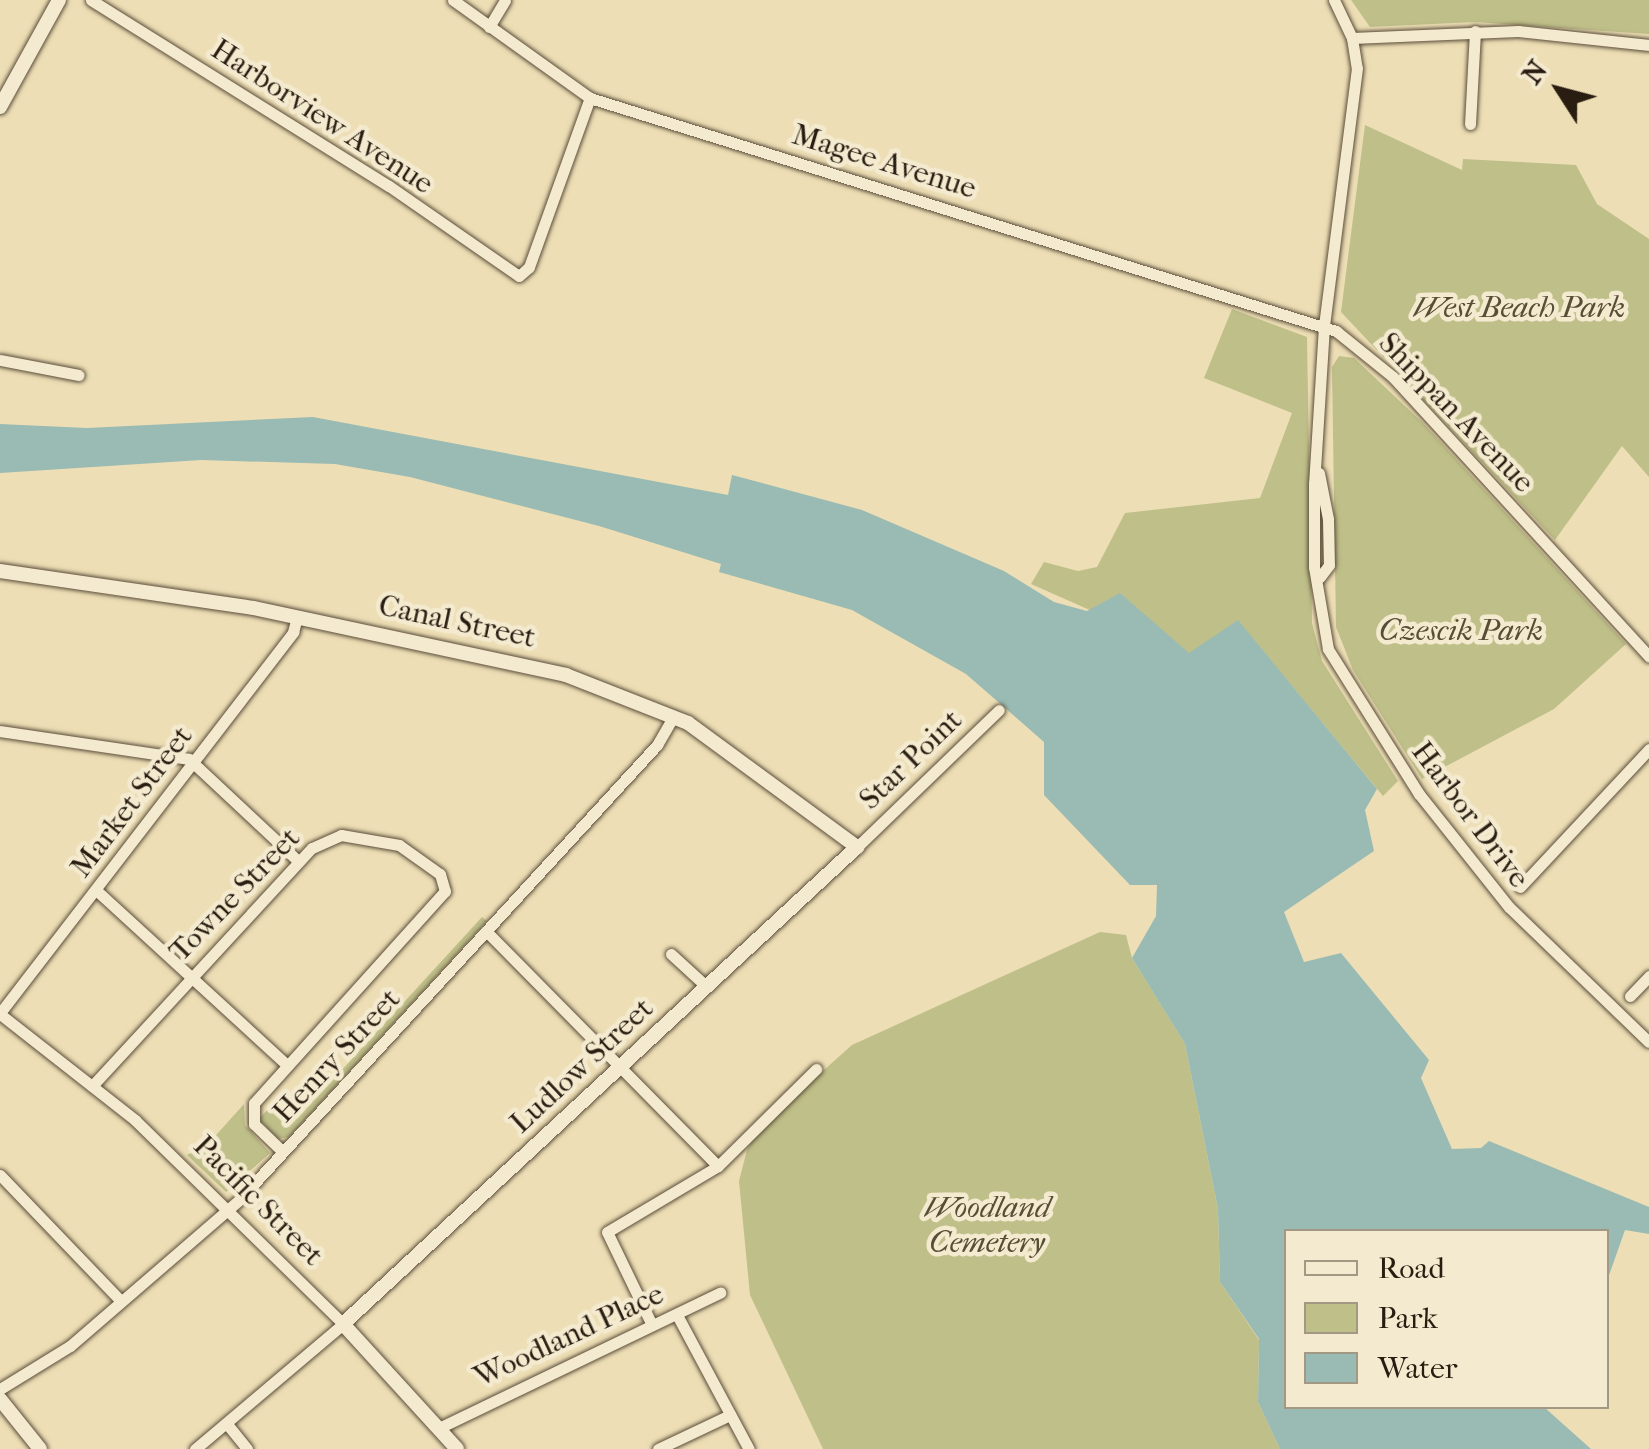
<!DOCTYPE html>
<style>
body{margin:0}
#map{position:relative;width:1649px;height:1449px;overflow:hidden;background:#eddeb5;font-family:"IM FELL French Canon",serif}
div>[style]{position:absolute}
.green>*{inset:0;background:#bfbf89}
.water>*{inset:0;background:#9abbb3}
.roads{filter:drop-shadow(0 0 2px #5a4d3a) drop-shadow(0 0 2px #5a4d3a)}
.minor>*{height:11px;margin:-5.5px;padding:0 5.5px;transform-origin:5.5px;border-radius:5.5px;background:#f3eacf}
.tertiary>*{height:14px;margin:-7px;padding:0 7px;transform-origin:7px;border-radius:7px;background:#f3eacf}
span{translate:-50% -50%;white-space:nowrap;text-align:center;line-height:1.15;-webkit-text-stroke:9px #f3eacf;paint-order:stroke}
.street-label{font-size:30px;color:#291d11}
.park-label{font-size:30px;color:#564e35;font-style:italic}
.legend{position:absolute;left:1284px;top:1229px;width:325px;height:180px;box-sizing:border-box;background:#f3eacf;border:2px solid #a29883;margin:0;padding:12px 18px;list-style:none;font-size:30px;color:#291d11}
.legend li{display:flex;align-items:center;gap:20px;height:50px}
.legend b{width:50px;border:2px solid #a29883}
.north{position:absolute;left:1509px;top:40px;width:100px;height:100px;-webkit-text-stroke:8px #f3eacf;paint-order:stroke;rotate:306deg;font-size:28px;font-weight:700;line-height:40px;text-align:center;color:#291d11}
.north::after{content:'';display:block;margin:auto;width:35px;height:45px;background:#291d11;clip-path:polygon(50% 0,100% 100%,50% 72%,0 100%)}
</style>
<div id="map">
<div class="green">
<div style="clip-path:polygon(1351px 0,1649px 0,1649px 34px,1475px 22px,1370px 27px)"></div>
<div style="clip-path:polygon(1365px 125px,1462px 170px,1463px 159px,1576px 165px,1597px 204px,1649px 239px,1649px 477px,1622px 446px,1555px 540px,1341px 312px)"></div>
<div style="clip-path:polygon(1232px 309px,1307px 337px,1312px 623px,1322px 661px,1398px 781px,1383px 796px,1238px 621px,1189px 654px,1031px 584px,1044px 562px,1078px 571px,1097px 567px,1125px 513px,1260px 498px,1292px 413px,1204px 378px)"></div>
<div style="clip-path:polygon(1339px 356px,1354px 358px,1423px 423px,1626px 644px,1554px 709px,1422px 779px,1353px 670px,1336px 627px,1332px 367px)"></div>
<div style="clip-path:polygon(482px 917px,487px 921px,289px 1137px,278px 1139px,259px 1119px,270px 1107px,283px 1118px,297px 1119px)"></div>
<div style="clip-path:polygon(1100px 932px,1126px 935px,1132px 958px,1185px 1044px,1218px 1209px,1220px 1282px,1259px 1340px,1258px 1402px,1280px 1449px,823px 1449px,750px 1295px,739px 1181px,747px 1150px,760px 1127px,852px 1045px)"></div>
<div style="clip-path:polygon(244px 1104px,245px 1125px,270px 1153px,226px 1192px,187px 1155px,209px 1143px)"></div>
</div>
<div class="water">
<div style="clip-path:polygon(313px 417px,728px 495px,732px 475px,862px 510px,1004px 571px,1054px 602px,1087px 611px,1120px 593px,1189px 653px,1238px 620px,1377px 789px,1365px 810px,1374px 851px,1284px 912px,1304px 962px,1341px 953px,1429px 1060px,1421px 1078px,1452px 1149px,1481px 1148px,1489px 1141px,1649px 1207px,1649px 1234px,1625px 1230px,1607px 1281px,1606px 1232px,1286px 1232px,1286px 1406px,1544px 1407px,1591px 1449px,1280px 1449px,1258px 1402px,1259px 1339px,1220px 1282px,1218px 1209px,1185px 1044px,1132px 958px,1156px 916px,1157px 885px,1130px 885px,1044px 795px,1044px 742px,966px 674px,852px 610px,719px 572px,721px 564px,599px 526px,410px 477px,335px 464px,201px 460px,0 473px,0 424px,87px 428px)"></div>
</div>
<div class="roads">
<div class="minor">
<div style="left:91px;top:0;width:351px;rotate:32deg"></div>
<div style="left:389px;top:186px;width:158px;rotate:34.7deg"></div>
<div style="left:519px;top:276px;width:13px;rotate:-42deg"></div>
<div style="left:529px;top:267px;width:180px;rotate:-70.2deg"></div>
<div style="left:453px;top:0;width:168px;rotate:35.6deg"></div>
<div style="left:590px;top:98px;width:782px;rotate:17.35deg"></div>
<div style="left:1336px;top:331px;width:73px;rotate:38.9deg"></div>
<div style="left:1393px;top:377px;width:379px;rotate:47.5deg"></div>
<div style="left:1334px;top:0;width:42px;rotate:64.7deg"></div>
<div style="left:1352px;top:38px;width:30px;rotate:81deg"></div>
<div style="left:1357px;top:68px;width:260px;rotate:97.3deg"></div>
<div style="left:1324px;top:326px;width:157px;rotate:93.6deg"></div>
<div style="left:1314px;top:483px;width:84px;rotate:90deg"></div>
<div style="left:1314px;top:567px;width:83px;rotate:80.3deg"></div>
<div style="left:1328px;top:649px;width:171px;rotate:57.9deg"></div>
<div style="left:1419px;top:794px;width:144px;rotate:51.5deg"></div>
<div style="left:1509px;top:907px;width:194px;rotate:44deg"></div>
<div style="left:489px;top:27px;width:31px;rotate:-59deg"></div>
<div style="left:1352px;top:38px;width:166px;rotate:-2.4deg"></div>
<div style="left:1518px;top:31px;width:132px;rotate:6.1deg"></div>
<div style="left:1470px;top:124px;width:93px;rotate:-86.9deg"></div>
<div style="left:0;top:360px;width:80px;rotate:10.8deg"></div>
<div style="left:1319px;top:473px;width:47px;rotate:78.9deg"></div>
<div style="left:1328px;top:519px;width:46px;rotate:88.8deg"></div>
<div style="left:1329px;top:565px;width:15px;rotate:127deg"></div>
<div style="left:0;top:731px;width:191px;rotate:8.4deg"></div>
<div style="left:189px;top:759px;width:149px;rotate:43.1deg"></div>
<div style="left:857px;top:847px;width:197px;rotate:-44deg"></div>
<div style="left:1520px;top:887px;width:189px;rotate:-46.9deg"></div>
<div style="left:96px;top:890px;width:259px;rotate:42.5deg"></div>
<div style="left:486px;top:931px;width:330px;rotate:45.4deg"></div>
<div style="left:671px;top:954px;width:49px;rotate:42.5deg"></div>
<div style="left:1630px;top:996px;width:28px;rotate:-46deg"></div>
<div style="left:0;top:1013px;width:481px;rotate:-52.4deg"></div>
<div style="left:293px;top:632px;width:16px;rotate:-75deg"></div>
<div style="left:0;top:1014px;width:172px;rotate:38.1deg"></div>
<div style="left:135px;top:1120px;width:291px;rotate:44.4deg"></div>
<div style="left:343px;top:1324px;width:194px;rotate:139.8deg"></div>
<div style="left:92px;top:1086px;width:324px;rotate:-47.3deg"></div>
<div style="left:312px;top:848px;width:32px;rotate:-24deg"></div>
<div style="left:341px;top:835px;width:59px;rotate:9.8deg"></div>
<div style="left:399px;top:845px;width:50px;rotate:35.3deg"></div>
<div style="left:440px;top:874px;width:18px;rotate:74deg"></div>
<div style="left:445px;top:891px;width:285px;rotate:132deg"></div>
<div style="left:254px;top:1103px;width:21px;rotate:90deg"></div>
<div style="left:254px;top:1124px;width:40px;rotate:44deg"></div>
<div style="left:0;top:1175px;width:175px;rotate:46.2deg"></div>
<div style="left:677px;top:1315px;width:152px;rotate:61.8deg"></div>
<div style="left:652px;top:1325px;width:103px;rotate:-115.8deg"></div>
<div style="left:607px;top:1232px;width:129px;rotate:-30.7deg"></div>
<div style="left:718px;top:1166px;width:138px;rotate:-44.7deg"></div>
<div style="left:0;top:1389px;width:82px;rotate:-31.6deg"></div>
<div style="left:70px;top:1346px;width:223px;rotate:-40.8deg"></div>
<div style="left:239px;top:1200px;width:618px;rotate:-47.43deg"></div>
<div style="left:657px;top:745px;width:32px;rotate:-60deg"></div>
<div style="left:227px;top:1424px;width:32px;rotate:51deg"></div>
<div style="left:441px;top:1427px;width:310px;rotate:-25.7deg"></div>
<div style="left:658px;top:1449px;width:80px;rotate:-25.3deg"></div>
</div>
<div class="tertiary">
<div style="left:0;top:107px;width:122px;rotate:-61.1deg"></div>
<div style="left:0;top:571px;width:257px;rotate:8.3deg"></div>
<div style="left:254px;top:608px;width:319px;rotate:12.1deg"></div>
<div style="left:566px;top:675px;width:131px;rotate:21.5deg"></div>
<div style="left:688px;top:723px;width:210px;rotate:36.3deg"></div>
<div style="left:857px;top:847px;width:701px;rotate:137.14deg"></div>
<div style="left:343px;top:1324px;width:169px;rotate:47.6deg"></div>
<div style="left:0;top:1399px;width:64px;rotate:51.3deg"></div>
</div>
</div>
<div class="street-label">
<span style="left:322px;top:117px;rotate:33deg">Harborview Avenue</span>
<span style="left:884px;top:162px;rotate:17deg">Magee Avenue</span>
<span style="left:1456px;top:413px;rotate:46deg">Shippan Avenue</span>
<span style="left:457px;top:622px;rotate:12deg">Canal Street</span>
<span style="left:911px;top:760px;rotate:-44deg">Star Point</span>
<span style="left:132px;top:802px;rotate:-53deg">Market Street</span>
<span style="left:1470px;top:815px;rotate:53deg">Harbor Drive</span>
<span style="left:235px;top:895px;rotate:-46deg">Towne Street</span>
<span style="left:337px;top:1056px;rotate:-47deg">Henry Street</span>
<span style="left:582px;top:1066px;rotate:-43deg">Ludlow Street</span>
<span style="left:258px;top:1201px;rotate:45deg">Pacific Street</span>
<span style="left:569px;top:1336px;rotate:-25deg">Woodland Place</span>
</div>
<div class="park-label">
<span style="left:1519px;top:308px">West Beach Park</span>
<span style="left:1461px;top:631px">Czescik Park</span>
<span style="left:987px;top:1225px">Woodland<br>Cemetery</span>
</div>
<ul class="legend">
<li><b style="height:12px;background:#f3eacf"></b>Road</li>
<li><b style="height:28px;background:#bfbf89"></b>Park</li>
<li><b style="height:28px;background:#9abbb3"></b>Water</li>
</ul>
<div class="north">N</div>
</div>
